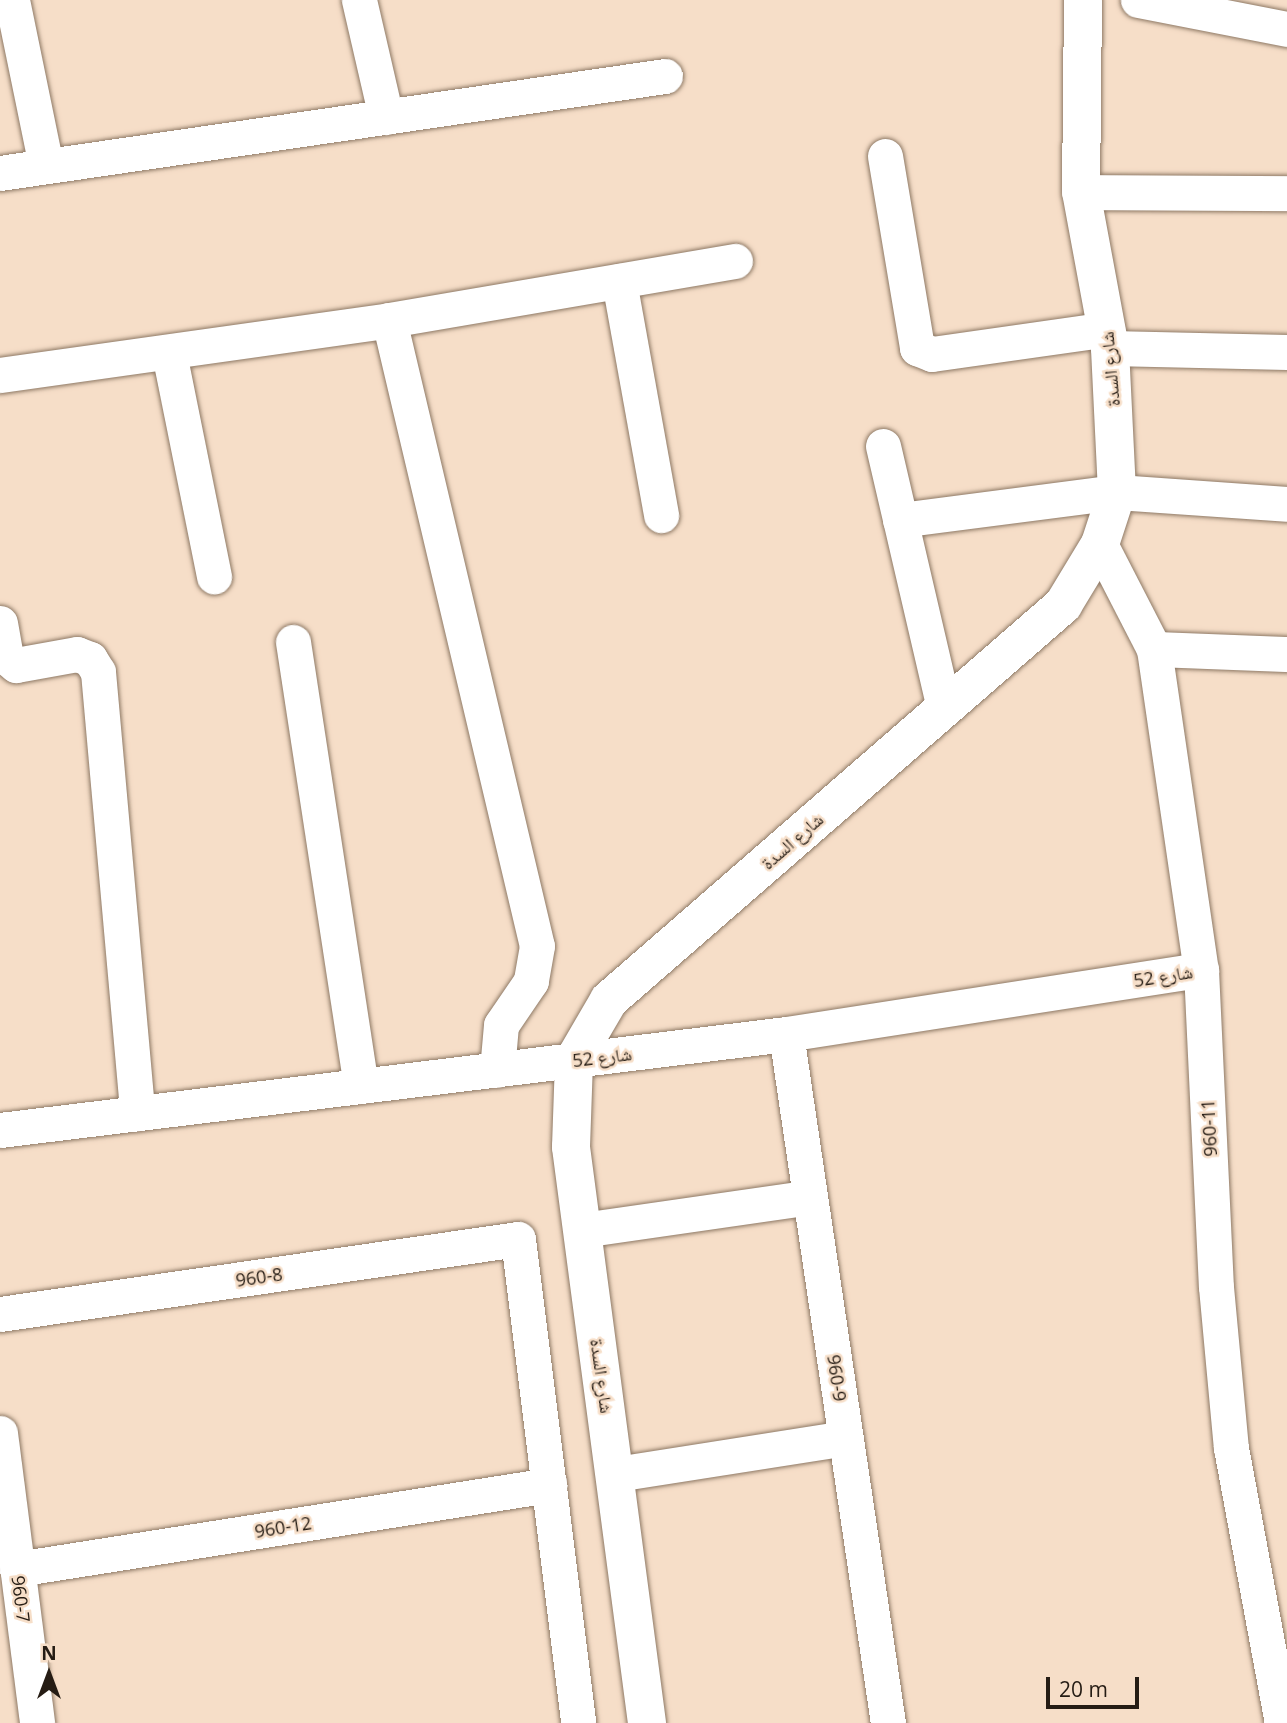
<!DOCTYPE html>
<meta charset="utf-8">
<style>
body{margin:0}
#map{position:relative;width:1287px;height:1723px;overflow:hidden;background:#f6dec8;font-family:"Open Sans","Noto Naskh Arabic",sans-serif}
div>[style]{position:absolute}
.roads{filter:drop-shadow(0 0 2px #8e7965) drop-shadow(0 0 2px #8e7965)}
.street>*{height:35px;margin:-17.5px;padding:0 17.5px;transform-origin:17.5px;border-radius:17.5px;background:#fff}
.secondary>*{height:38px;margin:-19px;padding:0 19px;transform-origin:19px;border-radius:19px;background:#fff}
span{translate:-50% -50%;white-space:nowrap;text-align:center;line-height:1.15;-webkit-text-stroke:5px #f6dec8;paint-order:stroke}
.street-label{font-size:18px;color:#251c14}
.north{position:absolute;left:14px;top:1639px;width:70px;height:70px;-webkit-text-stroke:5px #f6dec8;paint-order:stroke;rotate:0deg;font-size:19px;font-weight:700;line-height:28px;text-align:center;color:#251c14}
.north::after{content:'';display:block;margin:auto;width:24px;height:32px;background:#251c14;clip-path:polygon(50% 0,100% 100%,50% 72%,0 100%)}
.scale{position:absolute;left:1046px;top:1677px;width:93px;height:32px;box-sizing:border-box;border:4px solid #251c14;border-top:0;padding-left:9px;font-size:21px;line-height:24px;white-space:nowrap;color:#251c14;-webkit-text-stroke:5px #f6dec8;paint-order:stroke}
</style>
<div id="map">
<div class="roads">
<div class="street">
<div style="left:12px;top:0;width:169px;rotate:78.4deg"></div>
<div style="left:359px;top:0;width:120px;rotate:77deg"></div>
<div style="left:1138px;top:0;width:152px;rotate:11deg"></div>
<div style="left:885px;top:156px;width:195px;rotate:80.5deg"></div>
<div style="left:917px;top:348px;width:16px;rotate:22deg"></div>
<div style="left:932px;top:354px;width:177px;rotate:-8.1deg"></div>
<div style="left:0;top:173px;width:672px;rotate:-8.3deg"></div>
<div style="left:1081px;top:192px;width:206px;rotate:0.3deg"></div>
<div style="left:619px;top:281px;width:238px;rotate:79.8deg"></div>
<div style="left:389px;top:320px;width:643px;rotate:76.7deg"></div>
<div style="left:537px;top:946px;width:36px;rotate:100deg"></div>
<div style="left:531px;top:981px;width:53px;rotate:124.3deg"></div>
<div style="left:501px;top:1025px;width:45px;rotate:95.1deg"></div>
<div style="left:1110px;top:348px;width:177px;rotate:1.3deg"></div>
<div style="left:169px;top:353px;width:228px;rotate:78.6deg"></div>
<div style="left:0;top:375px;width:393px;rotate:-8deg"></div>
<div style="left:389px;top:320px;width:351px;rotate:-9.7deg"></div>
<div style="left:883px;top:446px;width:269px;rotate:76.9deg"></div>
<div style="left:900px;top:520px;width:219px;rotate:-7.4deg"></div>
<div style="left:1117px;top:492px;width:170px;rotate:4deg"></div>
<div style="left:1100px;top:544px;width:118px;rotate:62.8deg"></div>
<div style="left:1154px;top:649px;width:324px;rotate:81.7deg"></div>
<div style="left:1201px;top:970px;width:317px;rotate:87.3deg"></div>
<div style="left:1216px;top:1287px;width:162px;rotate:84.7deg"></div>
<div style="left:1231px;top:1448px;width:280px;rotate:79.5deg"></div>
<div style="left:0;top:623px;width:35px;rotate:80deg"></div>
<div style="left:6px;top:657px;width:13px;rotate:39deg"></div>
<div style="left:16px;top:665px;width:62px;rotate:-10.2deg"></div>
<div style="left:77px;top:654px;width:14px;rotate:21deg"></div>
<div style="left:90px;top:659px;width:15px;rotate:58deg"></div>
<div style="left:98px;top:672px;width:443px;rotate:84.9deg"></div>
<div style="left:293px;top:642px;width:449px;rotate:81.3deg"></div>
<div style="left:1154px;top:649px;width:133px;rotate:2.2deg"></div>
<div style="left:786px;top:1034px;width:697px;rotate:81.58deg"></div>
<div style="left:0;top:1130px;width:792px;rotate:-6.96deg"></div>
<div style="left:786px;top:1034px;width:420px;rotate:-8.8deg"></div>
<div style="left:582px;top:1230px;width:230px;rotate:-8.2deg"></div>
<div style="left:0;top:1314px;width:523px;rotate:-8.24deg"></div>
<div style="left:518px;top:1239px;width:488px;rotate:82.9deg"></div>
<div style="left:0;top:1433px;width:292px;rotate:82.7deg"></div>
<div style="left:616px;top:1474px;width:232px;rotate:-8.9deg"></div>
<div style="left:17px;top:1569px;width:539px;rotate:-8.97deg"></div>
</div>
<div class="secondary">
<div style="left:647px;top:1723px;width:581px;rotate:-97.52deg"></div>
<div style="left:571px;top:1147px;width:87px;rotate:-88deg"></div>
<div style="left:574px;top:1060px;width:69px;rotate:-59.7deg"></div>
<div style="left:609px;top:1000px;width:602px;rotate:-41.02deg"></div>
<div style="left:1063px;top:605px;width:71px;rotate:-58.8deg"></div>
<div style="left:1100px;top:544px;width:55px;rotate:-71.9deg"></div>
<div style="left:1117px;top:492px;width:144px;rotate:-92.8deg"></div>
<div style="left:1110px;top:348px;width:159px;rotate:-100.5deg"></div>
<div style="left:1081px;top:192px;width:192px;rotate:-89.4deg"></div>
</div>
</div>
<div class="street-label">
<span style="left:1110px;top:369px;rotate:-95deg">شارع السدة</span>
<span style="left:792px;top:841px;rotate:-41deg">شارع السدة</span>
<span style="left:1163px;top:976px;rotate:-9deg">شارع 52</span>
<span style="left:602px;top:1057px;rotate:-7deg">شارع 52</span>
<span style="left:1209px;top:1128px;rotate:-93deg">960-11</span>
<span style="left:259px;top:1277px;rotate:-8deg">960-8</span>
<span style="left:602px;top:1376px;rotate:82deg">شارع السدة</span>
<span style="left:837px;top:1378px;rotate:82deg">960-9</span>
<span style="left:283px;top:1527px;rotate:-9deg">960-12</span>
<span style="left:21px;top:1599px;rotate:83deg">960-7</span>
</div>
<div class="north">N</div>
<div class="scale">20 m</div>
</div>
